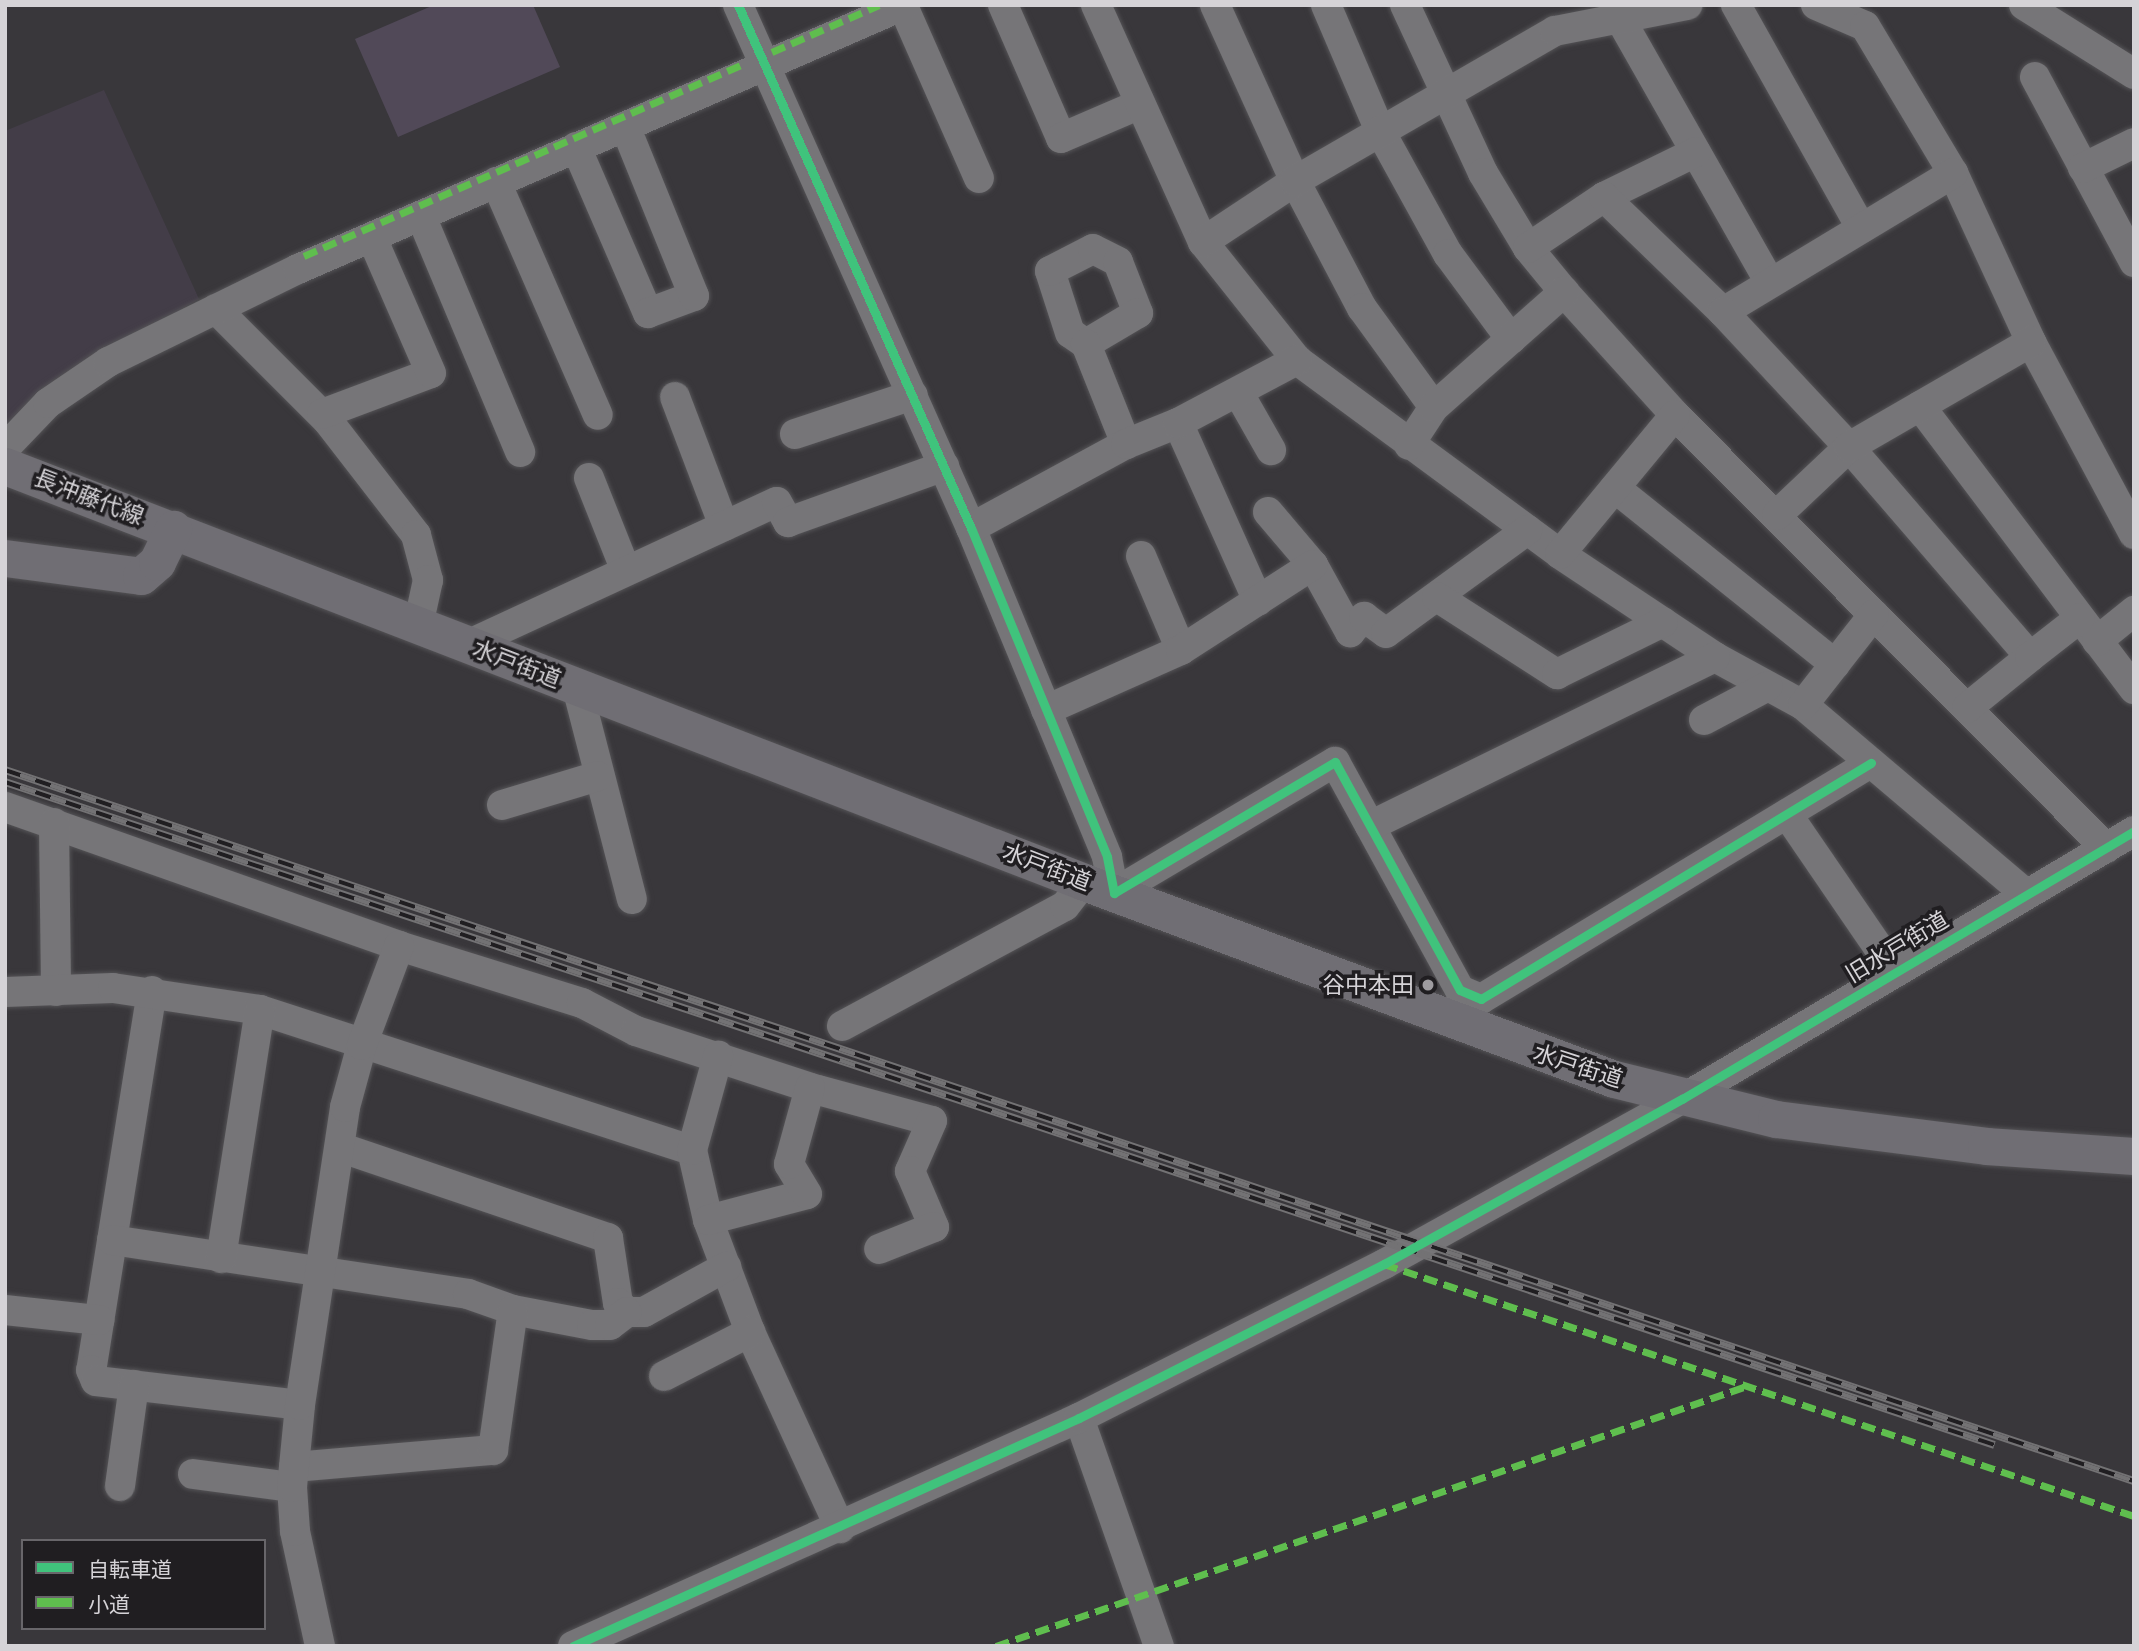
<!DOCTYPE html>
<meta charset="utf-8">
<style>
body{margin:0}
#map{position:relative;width:2139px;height:1651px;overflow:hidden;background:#39373b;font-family:"Crimson Pro","Noto Sans JP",serif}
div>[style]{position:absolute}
.built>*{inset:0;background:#433d48}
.building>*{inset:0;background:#514958}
.roads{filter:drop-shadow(0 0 2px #545356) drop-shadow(0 0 2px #545356)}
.minor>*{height:30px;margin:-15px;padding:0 15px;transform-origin:15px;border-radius:15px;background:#767578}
.major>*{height:37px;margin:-18.5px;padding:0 18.5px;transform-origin:18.5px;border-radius:18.5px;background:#706e74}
.rail>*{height:8px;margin-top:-4px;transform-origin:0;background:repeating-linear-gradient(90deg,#201e21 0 16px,#737274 0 32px);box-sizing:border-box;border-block:2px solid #737274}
.quiet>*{height:7px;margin-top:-3.5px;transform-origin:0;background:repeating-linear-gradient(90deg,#5fbe4e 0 14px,transparent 0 21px)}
.cycleway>*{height:9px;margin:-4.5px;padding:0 4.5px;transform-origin:4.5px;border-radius:4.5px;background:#40c37c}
.dots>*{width:19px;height:19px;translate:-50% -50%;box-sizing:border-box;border:4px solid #201e21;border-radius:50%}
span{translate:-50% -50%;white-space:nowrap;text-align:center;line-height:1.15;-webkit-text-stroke:7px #201e21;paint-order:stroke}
.street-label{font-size:23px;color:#d5d3d7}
.poi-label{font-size:23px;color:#d5d3d7}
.right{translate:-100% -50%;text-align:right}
.frame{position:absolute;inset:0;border:7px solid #d5d3d7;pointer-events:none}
.legend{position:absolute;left:21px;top:1539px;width:245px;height:91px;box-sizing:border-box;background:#201e21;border:2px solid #68666a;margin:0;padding:9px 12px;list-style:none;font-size:21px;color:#d5d3d7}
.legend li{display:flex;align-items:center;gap:14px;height:35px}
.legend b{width:35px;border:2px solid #68666a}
</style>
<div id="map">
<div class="built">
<div style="clip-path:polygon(104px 90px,199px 299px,66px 375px,5px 427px,5px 131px)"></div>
</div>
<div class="building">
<div style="clip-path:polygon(434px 5px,533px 5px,560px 67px,398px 137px,355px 39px)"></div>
</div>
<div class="roads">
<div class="minor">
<div style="left:738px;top:5px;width:573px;rotate:65.99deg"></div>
<div style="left:971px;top:528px;width:356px;rotate:67.5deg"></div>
<div style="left:1107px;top:857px;width:37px;rotate:79deg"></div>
<div style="left:1114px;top:893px;width:257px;rotate:-30.7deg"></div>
<div style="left:1335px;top:762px;width:260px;rotate:61.3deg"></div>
<div style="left:1460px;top:990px;width:23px;rotate:23deg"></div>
<div style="left:1481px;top:999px;width:456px;rotate:-31.2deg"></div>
<div style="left:1003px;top:5px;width:145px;rotate:66.4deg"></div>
<div style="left:1061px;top:138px;width:84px;rotate:-23.2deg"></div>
<div style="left:1096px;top:5px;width:260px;rotate:65.7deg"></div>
<div style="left:1203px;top:242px;width:151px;rotate:51.5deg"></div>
<div style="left:1297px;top:360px;width:327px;rotate:36.4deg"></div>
<div style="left:1560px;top:554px;width:186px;rotate:33.6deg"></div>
<div style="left:1715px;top:657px;width:100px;rotate:28.6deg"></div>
<div style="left:1803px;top:705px;width:292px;rotate:40.3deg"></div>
<div style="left:1215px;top:5px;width:193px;rotate:65.6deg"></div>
<div style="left:1295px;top:181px;width:144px;rotate:62.2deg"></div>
<div style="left:1362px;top:308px;width:122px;rotate:54deg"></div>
<div style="left:1326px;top:5px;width:137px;rotate:66.8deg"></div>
<div style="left:1380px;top:131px;width:141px;rotate:61.1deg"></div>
<div style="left:1448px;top:254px;width:106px;rotate:53.5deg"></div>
<div style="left:1405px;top:5px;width:185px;rotate:65.1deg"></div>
<div style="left:1483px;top:173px;width:87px;rotate:59deg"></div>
<div style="left:1528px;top:248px;width:57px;rotate:50.7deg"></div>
<div style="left:1564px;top:292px;width:166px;rotate:47.9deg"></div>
<div style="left:1675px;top:415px;width:611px;rotate:45.13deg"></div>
<div style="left:1736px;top:5px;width:256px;rotate:60.7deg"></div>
<div style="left:1816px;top:5px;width:53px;rotate:23.2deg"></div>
<div style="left:1865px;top:26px;width:171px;rotate:59.1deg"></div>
<div style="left:1953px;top:173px;width:186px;rotate:65.2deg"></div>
<div style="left:2031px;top:342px;width:218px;rotate:61.8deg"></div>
<div style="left:2024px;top:5px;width:130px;rotate:32.1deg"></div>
<div style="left:903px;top:6px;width:188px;rotate:66.2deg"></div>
<div style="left:1618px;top:15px;width:308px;rotate:60.4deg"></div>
<div style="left:2035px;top:77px;width:210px;rotate:61.8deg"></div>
<div style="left:576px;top:147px;width:181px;rotate:66.6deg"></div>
<div style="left:648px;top:313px;width:49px;rotate:-20.3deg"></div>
<div style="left:694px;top:296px;width:183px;rotate:-112.1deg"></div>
<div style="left:2083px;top:168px;width:57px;rotate:-26.1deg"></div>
<div style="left:496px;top:182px;width:254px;rotate:66.4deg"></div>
<div style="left:1604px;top:197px;width:102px;rotate:-26.1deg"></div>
<div style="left:421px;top:216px;width:256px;rotate:67.2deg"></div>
<div style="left:1203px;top:242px;width:110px;rotate:-33.5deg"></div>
<div style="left:1295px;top:181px;width:300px;rotate:-30deg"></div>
<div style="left:1555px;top:31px;width:135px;rotate:-11.1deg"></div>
<div style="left:1528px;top:248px;width:92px;rotate:-33.9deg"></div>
<div style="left:1604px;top:197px;width:165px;rotate:44deg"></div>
<div style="left:1723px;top:312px;width:269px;rotate:-31.1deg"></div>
<div style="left:216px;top:309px;width:158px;rotate:45deg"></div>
<div style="left:328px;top:421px;width:144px;rotate:52.3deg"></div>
<div style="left:416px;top:535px;width:47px;rotate:75.1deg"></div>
<div style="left:428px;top:580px;width:47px;rotate:102.3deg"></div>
<div style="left:1723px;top:312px;width:185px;rotate:47deg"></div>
<div style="left:1849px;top:447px;width:277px;rotate:49.2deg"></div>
<div style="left:2030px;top:657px;width:81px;rotate:141deg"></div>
<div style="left:1086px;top:344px;width:19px;rotate:-145deg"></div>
<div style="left:1070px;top:333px;width:65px;rotate:-107.9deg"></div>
<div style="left:1050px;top:271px;width:48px;rotate:-27.1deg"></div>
<div style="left:1093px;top:249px;width:28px;rotate:27deg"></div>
<div style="left:1118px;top:262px;width:55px;rotate:68.6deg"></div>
<div style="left:1138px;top:313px;width:61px;rotate:149.2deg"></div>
<div style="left:1086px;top:344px;width:108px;rotate:68.2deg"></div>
<div style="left:1238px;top:392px;width:67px;rotate:60.4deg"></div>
<div style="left:675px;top:397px;width:138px;rotate:69.2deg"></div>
<div style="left:1920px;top:406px;width:355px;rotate:52.9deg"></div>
<div style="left:322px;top:414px;width:116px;rotate:-20.6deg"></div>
<div style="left:431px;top:373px;width:147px;rotate:-113.6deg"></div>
<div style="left:1178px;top:423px;width:195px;rotate:65.8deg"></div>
<div style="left:795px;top:434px;width:124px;rotate:-18.3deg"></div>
<div style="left:1409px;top:445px;width:45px;rotate:-56.7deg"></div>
<div style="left:1434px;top:407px;width:174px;rotate:-41.5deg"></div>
<div style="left:5px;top:448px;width:62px;rotate:-46.3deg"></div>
<div style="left:48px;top:403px;width:73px;rotate:-34.3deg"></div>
<div style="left:108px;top:362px;width:212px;rotate:-26.1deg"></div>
<div style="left:298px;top:269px;width:661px;rotate:-23.54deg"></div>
<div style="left:589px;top:478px;width:100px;rotate:68.3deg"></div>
<div style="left:1615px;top:488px;width:282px;rotate:38.7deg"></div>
<div style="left:1268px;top:512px;width:70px;rotate:49.7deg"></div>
<div style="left:1313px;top:565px;width:77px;rotate:61.1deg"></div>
<div style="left:1350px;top:632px;width:21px;rotate:-47deg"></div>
<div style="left:1364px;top:617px;width:27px;rotate:36deg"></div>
<div style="left:1386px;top:633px;width:175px;rotate:-36.1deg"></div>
<div style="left:1777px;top:515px;width:99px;rotate:-43.4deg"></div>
<div style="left:1849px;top:447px;width:210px;rotate:-30deg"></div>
<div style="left:971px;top:528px;width:176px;rotate:-28.5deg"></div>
<div style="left:1126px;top:444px;width:56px;rotate:-22deg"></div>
<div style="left:1178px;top:423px;width:135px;rotate:-27.9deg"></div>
<div style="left:1560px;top:554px;width:180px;rotate:-50.4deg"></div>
<div style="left:1141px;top:556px;width:102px;rotate:66.9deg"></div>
<div style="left:1437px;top:597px;width:143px;rotate:32.7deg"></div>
<div style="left:1557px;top:674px;width:118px;rotate:-26.1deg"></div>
<div style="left:2097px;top:641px;width:48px;rotate:-39deg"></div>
<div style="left:467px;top:645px;width:341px;rotate:-24.8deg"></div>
<div style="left:777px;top:502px;width:23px;rotate:61deg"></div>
<div style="left:788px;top:522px;width:166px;rotate:-19.7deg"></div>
<div style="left:2030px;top:657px;width:63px;rotate:-38deg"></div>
<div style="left:577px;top:687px;width:219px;rotate:75.5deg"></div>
<div style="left:1803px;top:705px;width:115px;rotate:-52deg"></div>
<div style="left:1046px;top:710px;width:148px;rotate:-24deg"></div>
<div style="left:1181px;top:650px;width:157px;rotate:-32.8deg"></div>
<div style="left:1704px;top:720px;width:72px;rotate:-28deg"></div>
<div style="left:502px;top:805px;width:100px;rotate:-16.8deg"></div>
<div style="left:5px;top:807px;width:418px;rotate:19.4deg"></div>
<div style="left:399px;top:946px;width:192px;rotate:17.3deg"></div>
<div style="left:582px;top:1003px;width:61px;rotate:27.4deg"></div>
<div style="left:636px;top:1031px;width:191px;rotate:18deg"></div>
<div style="left:818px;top:1090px;width:118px;rotate:15.2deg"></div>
<div style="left:932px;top:1121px;width:55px;rotate:113.7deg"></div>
<div style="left:910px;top:1171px;width:61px;rotate:66.8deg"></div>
<div style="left:934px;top:1227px;width:59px;rotate:158.2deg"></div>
<div style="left:1787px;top:814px;width:189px;rotate:55.6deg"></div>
<div style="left:54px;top:823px;width:168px;rotate:89.3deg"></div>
<div style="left:1370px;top:826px;width:384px;rotate:-26.1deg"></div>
<div style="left:152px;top:991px;width:384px;rotate:99.1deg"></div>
<div style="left:91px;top:1370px;width:12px;rotate:66deg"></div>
<div style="left:96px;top:1381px;width:205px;rotate:6.7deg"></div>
<div style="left:5px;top:992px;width:108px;rotate:-2.1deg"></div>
<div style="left:113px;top:988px;width:149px;rotate:8.5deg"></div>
<div style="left:260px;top:1010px;width:454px;rotate:18deg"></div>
<div style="left:692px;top:1150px;width:72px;rotate:77.1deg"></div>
<div style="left:708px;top:1220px;width:120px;rotate:69.4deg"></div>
<div style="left:750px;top:1332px;width:216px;rotate:65.3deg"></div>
<div style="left:842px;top:1026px;width:253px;rotate:-28.3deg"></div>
<div style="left:1065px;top:906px;width:31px;rotate:-52deg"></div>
<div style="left:342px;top:1148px;width:281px;rotate:18.7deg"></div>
<div style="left:608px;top:1238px;width:66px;rotate:81.3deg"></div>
<div style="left:618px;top:1303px;width:13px;rotate:45deg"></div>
<div style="left:627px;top:1312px;width:17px"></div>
<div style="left:644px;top:1312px;width:94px;rotate:-28.8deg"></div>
<div style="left:692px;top:1150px;width:98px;rotate:-74.5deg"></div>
<div style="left:708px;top:1220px;width:102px;rotate:-14.7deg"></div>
<div style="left:807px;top:1194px;width:35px;rotate:-121deg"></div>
<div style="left:789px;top:1164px;width:79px;rotate:-74.6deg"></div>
<div style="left:112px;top:1240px;width:360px;rotate:8.6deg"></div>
<div style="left:468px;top:1294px;width:48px;rotate:19.6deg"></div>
<div style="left:513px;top:1310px;width:80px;rotate:10.8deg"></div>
<div style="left:592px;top:1325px;width:18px"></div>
<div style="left:610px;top:1325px;width:21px;rotate:-37deg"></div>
<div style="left:221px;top:1258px;width:251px;rotate:-81.1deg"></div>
<div style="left:5px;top:1310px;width:95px;rotate:6.1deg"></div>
<div style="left:664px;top:1376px;width:97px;rotate:-27.1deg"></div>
<div style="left:1079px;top:1418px;width:242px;rotate:70.7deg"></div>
<div style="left:294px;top:1467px;width:200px;rotate:-4.9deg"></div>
<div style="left:493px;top:1450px;width:141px;rotate:-81.9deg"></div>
<div style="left:193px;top:1474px;width:100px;rotate:7.5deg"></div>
<div style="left:120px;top:1486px;width:102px;rotate:-82.1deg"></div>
<div style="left:320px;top:1646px;width:118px;rotate:-102.3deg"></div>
<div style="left:295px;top:1531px;width:44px;rotate:-93.9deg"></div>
<div style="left:292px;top:1487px;width:82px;rotate:-84.4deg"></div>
<div style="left:300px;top:1405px;width:301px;rotate:-81.4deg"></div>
<div style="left:345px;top:1107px;width:64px;rotate:-74.7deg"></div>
<div style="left:362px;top:1045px;width:106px;rotate:-69.5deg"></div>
<div style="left:573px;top:1646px;width:555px;rotate:-24.26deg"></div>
<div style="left:1079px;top:1418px;width:342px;rotate:-26.8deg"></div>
<div style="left:1384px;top:1264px;width:341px;rotate:-29deg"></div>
<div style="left:1682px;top:1099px;width:525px;rotate:-30.66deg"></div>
</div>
<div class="major">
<div style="left:5px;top:466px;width:1156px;rotate:21.08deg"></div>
<div style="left:1084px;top:882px;width:565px;rotate:20.39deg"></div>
<div style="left:1614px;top:1079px;width:167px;rotate:13.9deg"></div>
<div style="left:1776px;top:1119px;width:212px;rotate:7.3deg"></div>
<div style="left:1986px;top:1146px;width:148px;rotate:3.9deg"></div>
<div style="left:5px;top:558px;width:137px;rotate:7.5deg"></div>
<div style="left:141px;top:576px;width:21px;rotate:-41deg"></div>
<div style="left:157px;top:562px;width:37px;rotate:-64deg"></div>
</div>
</div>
<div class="rail">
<div style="left:5px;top:770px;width:2245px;rotate:18.47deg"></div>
<div style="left:5px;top:782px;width:2097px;rotate:18.43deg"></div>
</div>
<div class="quiet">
<div style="left:772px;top:52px;width:117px;rotate:-23.7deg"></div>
<div style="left:304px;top:256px;width:482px;rotate:-23.6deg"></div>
<div style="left:1384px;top:1264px;width:791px;rotate:18.57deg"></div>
<div style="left:996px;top:1646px;width:795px;rotate:-19.1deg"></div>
</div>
<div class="cycleway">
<div style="left:738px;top:5px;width:573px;rotate:65.99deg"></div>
<div style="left:971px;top:528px;width:356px;rotate:67.5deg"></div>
<div style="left:1107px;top:857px;width:37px;rotate:79deg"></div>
<div style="left:1114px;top:893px;width:257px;rotate:-30.7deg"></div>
<div style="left:1335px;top:762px;width:260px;rotate:61.3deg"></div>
<div style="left:1460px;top:990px;width:23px;rotate:23deg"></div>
<div style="left:1481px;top:999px;width:456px;rotate:-31.2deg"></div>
<div style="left:573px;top:1646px;width:555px;rotate:-24.26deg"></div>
<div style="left:1079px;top:1418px;width:342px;rotate:-26.8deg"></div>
<div style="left:1384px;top:1264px;width:341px;rotate:-29deg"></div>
<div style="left:1682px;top:1099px;width:525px;rotate:-30.66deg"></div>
</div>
<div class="dots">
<div style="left:1428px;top:985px;background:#9e9ca0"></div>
</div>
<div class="street-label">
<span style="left:89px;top:497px;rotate:21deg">長沖藤代線</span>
<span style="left:517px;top:664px;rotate:21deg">水戸街道</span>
<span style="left:1047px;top:867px;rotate:21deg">水戸街道</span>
<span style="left:1897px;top:947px;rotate:-31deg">旧水戸街道</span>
<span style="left:1578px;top:1066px;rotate:18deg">水戸街道</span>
</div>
<div class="poi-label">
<span class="right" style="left:1414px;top:985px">谷中本田</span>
</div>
<div class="frame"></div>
<ul class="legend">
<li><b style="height:9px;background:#40c37c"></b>自転車道</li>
<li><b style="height:9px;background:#5fbe4e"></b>小道</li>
</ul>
</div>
